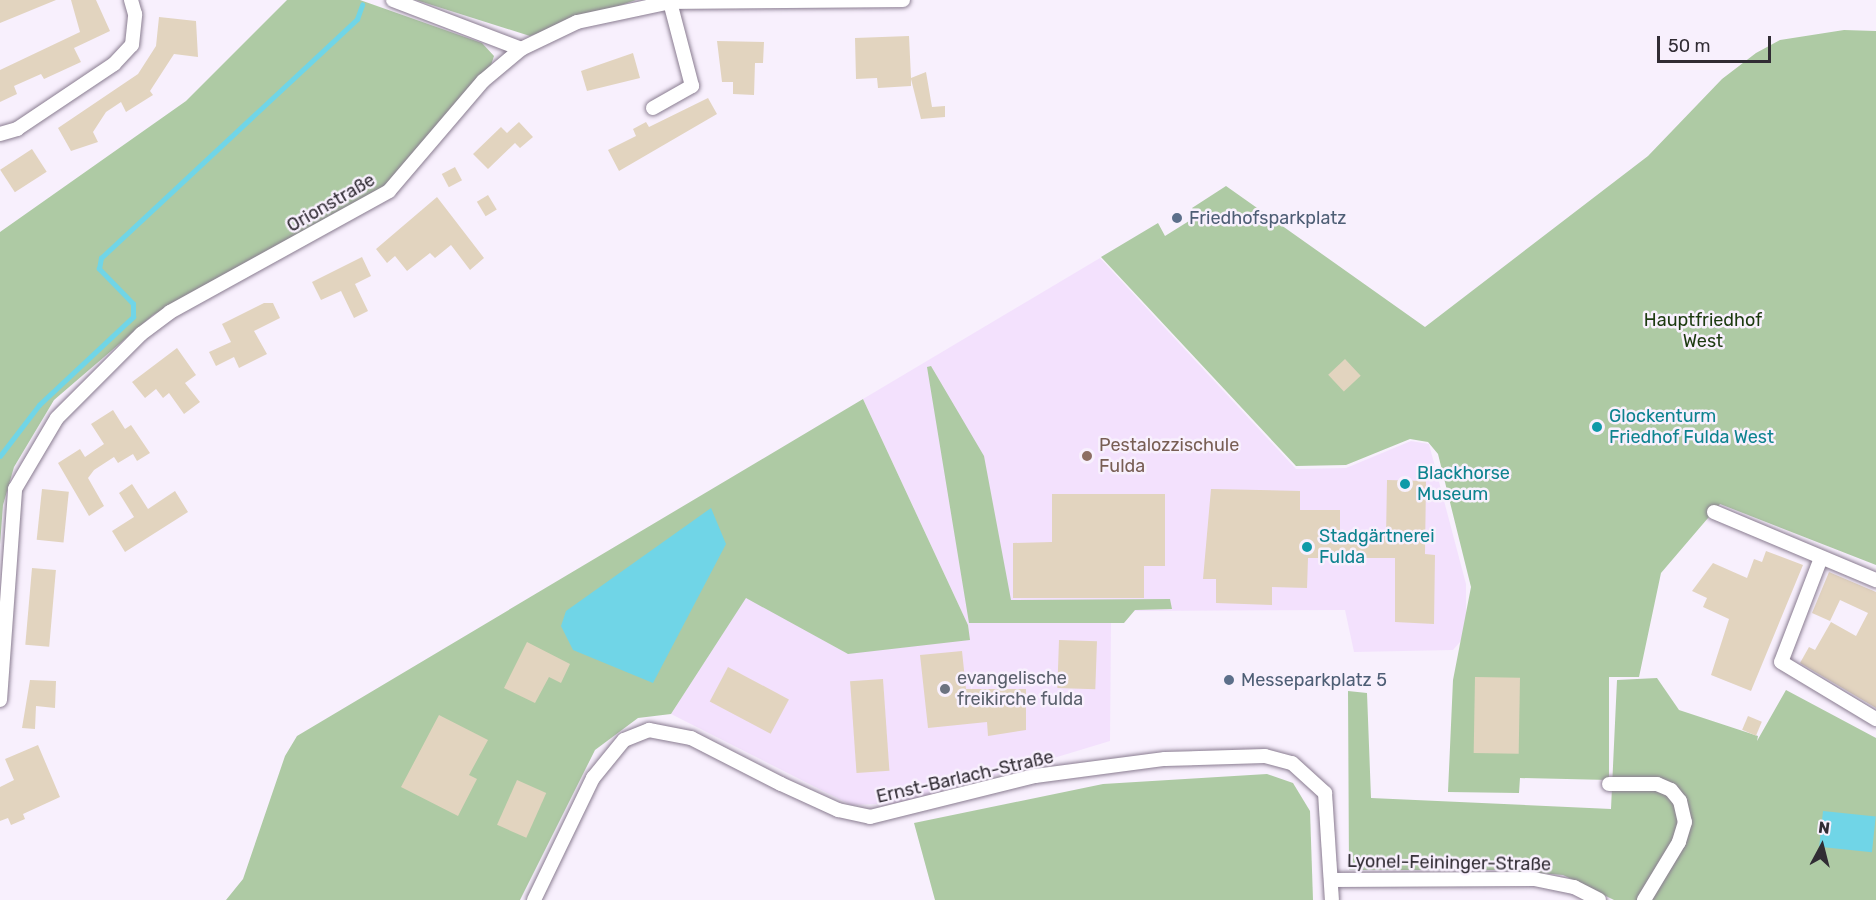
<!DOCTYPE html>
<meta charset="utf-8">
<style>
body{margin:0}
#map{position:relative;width:1876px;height:900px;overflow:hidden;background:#f8f0fd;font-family:Rubik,sans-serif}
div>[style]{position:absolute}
.built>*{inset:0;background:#f3e1fd}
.green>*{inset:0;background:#aecaa4}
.water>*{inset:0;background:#70d5e7;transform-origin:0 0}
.stream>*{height:4.5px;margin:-2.25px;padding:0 2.25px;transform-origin:2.25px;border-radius:2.25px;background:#70d5e7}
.building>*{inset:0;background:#e2d4bf;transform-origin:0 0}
.roads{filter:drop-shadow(0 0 2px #897c90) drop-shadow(0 0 2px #897c90)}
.minor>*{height:14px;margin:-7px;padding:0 7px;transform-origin:7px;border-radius:7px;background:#fff}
.dots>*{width:16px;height:16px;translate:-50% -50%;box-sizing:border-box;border:3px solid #f8f0fd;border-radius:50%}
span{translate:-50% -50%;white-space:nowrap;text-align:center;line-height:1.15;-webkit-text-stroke:5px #f8f0fd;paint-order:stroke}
.street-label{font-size:18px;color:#312c34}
.service-label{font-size:18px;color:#4e5e75}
.left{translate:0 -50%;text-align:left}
.park-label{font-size:18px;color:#1c3a0f}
.culture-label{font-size:18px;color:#0d838f}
.education-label{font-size:18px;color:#785e54}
.worship-label{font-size:18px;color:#5b616d}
.north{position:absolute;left:1792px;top:816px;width:60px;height:60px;-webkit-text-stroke:4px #f8f0fd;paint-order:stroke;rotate:7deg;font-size:16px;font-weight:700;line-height:24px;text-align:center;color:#312c34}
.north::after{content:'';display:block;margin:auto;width:21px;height:27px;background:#312c34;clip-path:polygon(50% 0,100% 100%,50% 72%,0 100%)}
.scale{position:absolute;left:1657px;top:36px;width:114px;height:27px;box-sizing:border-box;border:3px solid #312c34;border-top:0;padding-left:8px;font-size:18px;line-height:21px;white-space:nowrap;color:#312c34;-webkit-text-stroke:4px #f8f0fd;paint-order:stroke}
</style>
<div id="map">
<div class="built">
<div style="clip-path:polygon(1100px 258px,1296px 469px,1346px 468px,1411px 441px,1429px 444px,1466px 584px,1466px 635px,1453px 650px,1354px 652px,1345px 610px,1135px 611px,1111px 623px,1110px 741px,905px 803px,851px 805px,671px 714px,746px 597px,848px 654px,968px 625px,863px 399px)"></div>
</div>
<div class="green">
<div style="clip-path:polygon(287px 0,360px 0,482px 43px,494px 56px,491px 65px,387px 185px,153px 315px,54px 400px,14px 467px,3px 505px,0 545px,0 232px,186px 101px)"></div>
<div style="clip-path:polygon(416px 0,636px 0,530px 36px)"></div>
<div style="clip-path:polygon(1844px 30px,1876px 31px,1876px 565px,1720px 504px,1661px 573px,1639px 677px,1609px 677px,1609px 780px,1520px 778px,1519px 793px,1448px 792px,1453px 680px,1471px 587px,1438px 454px,1428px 442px,1410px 439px,1346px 465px,1296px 466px,1101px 257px,1158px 223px,1165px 236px,1197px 216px,1192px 208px,1226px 186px,1425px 327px,1648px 156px,1722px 79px,1756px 53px,1780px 40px)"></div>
<div style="clip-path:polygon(931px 366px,984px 456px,1011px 600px,1170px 599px,1172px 609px,1135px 610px,1124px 623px,969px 623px,927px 367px)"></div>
<div style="clip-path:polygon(863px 399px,968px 625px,970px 640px,848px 654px,746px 598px,671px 714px,638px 718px,595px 750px,520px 900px,226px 900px,243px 879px,285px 756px,297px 736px)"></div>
<div style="clip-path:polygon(1657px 678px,1679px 710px,1758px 736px,1757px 741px,1786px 690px,1876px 738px,1876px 900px,1614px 900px,1563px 875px,1500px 870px,1349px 870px,1348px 691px,1367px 693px,1371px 798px,1611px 809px,1617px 680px)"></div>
<div style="clip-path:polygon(1267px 774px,1293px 783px,1310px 811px,1313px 900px,935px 900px,914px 823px,1103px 784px)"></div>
</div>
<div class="water">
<div style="clip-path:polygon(711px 508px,726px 544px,653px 683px,573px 650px,561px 626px,566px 611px)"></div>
<div style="left:1823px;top:811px;width:53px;height:36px;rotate:6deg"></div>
</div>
<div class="stream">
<div style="left:0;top:456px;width:64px;rotate:-52.6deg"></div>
<div style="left:39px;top:405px;width:129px;rotate:-43.1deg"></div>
<div style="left:133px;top:317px;width:13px;rotate:-90deg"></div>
<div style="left:133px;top:304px;width:49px;rotate:-134.2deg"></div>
<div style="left:99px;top:269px;width:11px;rotate:-80deg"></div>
<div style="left:101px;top:258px;width:350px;rotate:-43deg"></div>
<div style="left:357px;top:19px;width:15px;rotate:-70deg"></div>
</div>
<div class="building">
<div style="clip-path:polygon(0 0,56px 0,0 23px)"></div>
<div style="clip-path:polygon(71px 0,96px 0,110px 31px,74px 48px,81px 62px,44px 79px,41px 74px,14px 86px,17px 94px,0 102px,0 70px,80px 32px)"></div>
<div style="clip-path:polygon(159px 17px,196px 21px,198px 57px,174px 54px,150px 91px,153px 95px,126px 112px,121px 102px,106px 112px,93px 132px,98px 142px,71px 151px,58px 128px,138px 74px,156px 46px)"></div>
<div style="clip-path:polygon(909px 36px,911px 78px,926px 72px,932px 107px,945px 106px,945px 117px,921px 119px,911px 79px,911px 86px,878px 88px,877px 78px,856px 79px,855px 38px)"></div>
<div style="clip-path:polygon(717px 41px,764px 42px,763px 63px,755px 63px,754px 95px,733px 94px,733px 82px,722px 82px)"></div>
<div style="clip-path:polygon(633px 53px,640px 78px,587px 91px,581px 71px)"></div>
<div style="clip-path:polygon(708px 98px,717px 114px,619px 171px,608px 150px,636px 136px,633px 129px,646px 122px,649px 127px)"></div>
<div style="clip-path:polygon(519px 122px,533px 137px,520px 148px,515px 143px,488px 169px,473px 154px,501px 127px,507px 133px)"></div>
<div style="left:32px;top:149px;width:27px;height:38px;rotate:57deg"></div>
<div style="left:455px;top:167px;width:15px;height:15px;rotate:62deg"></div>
<div style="left:488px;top:195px;width:17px;height:13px;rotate:59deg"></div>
<div style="clip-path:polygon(437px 197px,484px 258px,470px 270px,451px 245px,435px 258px,430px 253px,407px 271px,395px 256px,387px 263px,376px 249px)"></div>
<div style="clip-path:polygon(362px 257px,371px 276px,355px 284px,368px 311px,354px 318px,341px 291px,321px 300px,312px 282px)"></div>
<div style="clip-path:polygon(264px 303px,273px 303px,280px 318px,254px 331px,267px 354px,239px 368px,234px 357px,216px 366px,209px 352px,231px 342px,222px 324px)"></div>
<div style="clip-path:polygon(177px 348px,196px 375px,185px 383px,200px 402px,184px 414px,169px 393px,163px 398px,156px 389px,145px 398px,132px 382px)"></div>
<div style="left:1345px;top:359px;width:23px;height:23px;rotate:47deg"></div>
<div style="clip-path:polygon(113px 410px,125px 429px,131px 425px,150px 453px,137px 461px,133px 454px,118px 463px,114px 457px,94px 470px,88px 478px,104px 506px,89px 516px,58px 463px,80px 449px,85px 457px,104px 444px,91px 424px)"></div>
<div style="clip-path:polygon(1387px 480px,1426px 481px,1425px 554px,1435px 555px,1434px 624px,1395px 622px,1395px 558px,1308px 558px,1307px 588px,1272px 587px,1272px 605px,1216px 603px,1216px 579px,1203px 579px,1211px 489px,1300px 491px,1300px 510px,1340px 510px,1340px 536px,1386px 536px)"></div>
<div style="clip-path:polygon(132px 484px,148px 509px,175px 491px,188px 512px,125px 552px,112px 531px,134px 517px,119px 493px)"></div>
<div style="left:42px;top:489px;width:27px;height:51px;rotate:6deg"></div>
<div style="clip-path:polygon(1052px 494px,1165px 494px,1165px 566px,1144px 566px,1144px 598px,1013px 598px,1013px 543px,1052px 542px)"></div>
<div style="clip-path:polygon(1766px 551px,1803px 565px,1751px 691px,1711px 675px,1729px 619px,1703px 607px,1707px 598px,1692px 591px,1713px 563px,1747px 578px,1754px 559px,1762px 562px)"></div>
<div style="left:32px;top:568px;width:24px;height:77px;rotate:5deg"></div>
<div style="clip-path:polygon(1829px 572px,1876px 592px,1876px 708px,1800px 663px,1809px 647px,1815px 650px,1831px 622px,1856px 636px,1868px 613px,1840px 600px,1830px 621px,1812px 613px)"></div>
<div style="left:1059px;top:640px;width:38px;height:48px;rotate:2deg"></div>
<div style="clip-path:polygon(527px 642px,570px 664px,561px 683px,549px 677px,535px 703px,504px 688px)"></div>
<div style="clip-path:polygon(962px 651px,966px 689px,1026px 689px,1026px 730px,988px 736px,987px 722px,928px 728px,920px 655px)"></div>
<div style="left:728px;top:667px;width:69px;height:39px;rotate:28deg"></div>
<div style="left:1475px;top:677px;width:45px;height:76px;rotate:1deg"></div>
<div style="left:883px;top:679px;width:92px;height:33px;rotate:86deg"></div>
<div style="clip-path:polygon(30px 680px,56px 681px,55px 708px,36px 706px,35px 729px,22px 728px)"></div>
<div style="clip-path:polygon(439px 715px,488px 740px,469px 775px,477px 779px,458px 816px,401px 787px)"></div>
<div style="left:1748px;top:716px;width:15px;height:15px;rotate:23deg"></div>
<div style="clip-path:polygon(38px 745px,60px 797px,23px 814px,25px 819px,11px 825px,8px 818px,0 821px,0 787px,14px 780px,5px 759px)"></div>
<div style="left:517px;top:780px;width:32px;height:49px;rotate:24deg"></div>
</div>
<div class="roads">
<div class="minor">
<div style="left:393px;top:0;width:137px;rotate:20.9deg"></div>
<div style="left:653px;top:108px;width:45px;rotate:-29.4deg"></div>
<div style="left:692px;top:86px;width:87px;rotate:-104.7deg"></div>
<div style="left:0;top:134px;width:18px;rotate:-16deg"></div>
<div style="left:17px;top:129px;width:117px;rotate:-33.8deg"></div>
<div style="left:114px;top:64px;width:26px;rotate:-47deg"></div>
<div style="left:132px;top:45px;width:31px;rotate:-84deg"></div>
<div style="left:135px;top:14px;width:15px;rotate:-106deg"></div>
<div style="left:1714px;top:512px;width:176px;rotate:22.8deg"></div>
<div style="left:1821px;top:558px;width:111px;rotate:111deg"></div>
<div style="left:1781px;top:662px;width:111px;rotate:31deg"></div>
<div style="left:0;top:700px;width:212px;rotate:-85.9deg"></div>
<div style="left:15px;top:489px;width:82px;rotate:-59.4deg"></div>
<div style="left:57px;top:418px;width:119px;rotate:-45deg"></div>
<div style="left:141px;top:334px;width:36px;rotate:-37deg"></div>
<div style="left:170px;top:312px;width:250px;rotate:-28.9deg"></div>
<div style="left:389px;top:191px;width:145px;rotate:-49.5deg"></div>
<div style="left:483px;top:81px;width:50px;rotate:-40.1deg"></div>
<div style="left:521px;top:49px;width:62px;rotate:-25.7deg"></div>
<div style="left:577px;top:22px;width:95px;rotate:-12.1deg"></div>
<div style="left:670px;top:2px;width:233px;rotate:-0.5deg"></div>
<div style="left:1609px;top:784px;width:48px"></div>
<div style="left:1657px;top:784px;width:15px;rotate:23deg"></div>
<div style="left:1671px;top:790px;width:14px;rotate:51deg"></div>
<div style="left:1680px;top:801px;width:22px;rotate:77deg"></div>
<div style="left:1685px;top:822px;width:21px;rotate:107deg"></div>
<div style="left:1679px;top:842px;width:68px;rotate:121.1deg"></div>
<div style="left:1331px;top:880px;width:203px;rotate:-0.3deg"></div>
<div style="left:1534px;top:879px;width:41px;rotate:11.3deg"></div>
<div style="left:1574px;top:887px;width:28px;rotate:27deg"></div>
<div style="left:534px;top:900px;width:136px;rotate:-64.2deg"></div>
<div style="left:593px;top:778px;width:49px;rotate:-50.8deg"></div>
<div style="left:624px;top:740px;width:27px;rotate:-22deg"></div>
<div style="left:649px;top:730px;width:43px;rotate:10.8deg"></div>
<div style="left:691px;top:738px;width:101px;rotate:27.1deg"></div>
<div style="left:781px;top:784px;width:63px;rotate:24.5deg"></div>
<div style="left:838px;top:810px;width:33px;rotate:12deg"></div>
<div style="left:870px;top:817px;width:170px;rotate:-14deg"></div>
<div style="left:1035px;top:776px;width:131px;rotate:-7.5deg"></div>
<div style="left:1165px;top:759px;width:100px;rotate:-1.7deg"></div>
<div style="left:1265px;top:756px;width:28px;rotate:15deg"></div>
<div style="left:1292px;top:763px;width:45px;rotate:42.3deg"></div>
<div style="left:1325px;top:793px;width:107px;rotate:86.3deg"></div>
</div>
</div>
<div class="dots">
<div style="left:1177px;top:218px;background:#5c6f8a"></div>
<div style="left:1597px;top:427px;background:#0f9aa8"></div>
<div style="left:1087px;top:456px;background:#8d6e63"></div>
<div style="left:1405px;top:484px;background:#0f9aa8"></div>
<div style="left:1307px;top:547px;background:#0f9aa8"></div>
<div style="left:1229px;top:680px;background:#5c6f8a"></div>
<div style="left:945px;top:689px;background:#6b7280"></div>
</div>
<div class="street-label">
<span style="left:331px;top:203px;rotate:-30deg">Orionstraße</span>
<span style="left:965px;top:777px;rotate:-13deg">Ernst-Barlach-Straße</span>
<span style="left:1449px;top:863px;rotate:1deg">Lyonel-Feininger-Straße</span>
</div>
<div class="service-label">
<span class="left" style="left:1189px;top:218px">Friedhofsparkplatz</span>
<span class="left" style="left:1241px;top:680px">Messeparkplatz 5</span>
</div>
<div class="park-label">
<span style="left:1703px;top:331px">Hauptfriedhof<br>West</span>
</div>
<div class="culture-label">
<span class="left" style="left:1609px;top:427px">Glockenturm<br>Friedhof Fulda West</span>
<span class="left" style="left:1417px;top:484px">Blackhorse<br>Museum</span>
<span class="left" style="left:1319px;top:547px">Stadgärtnerei<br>Fulda</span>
</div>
<div class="education-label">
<span class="left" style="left:1099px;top:456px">Pestalozzischule<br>Fulda</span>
</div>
<div class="worship-label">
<span class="left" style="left:957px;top:689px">evangelische<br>freikirche fulda</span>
</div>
<div class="north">N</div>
<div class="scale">50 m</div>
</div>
